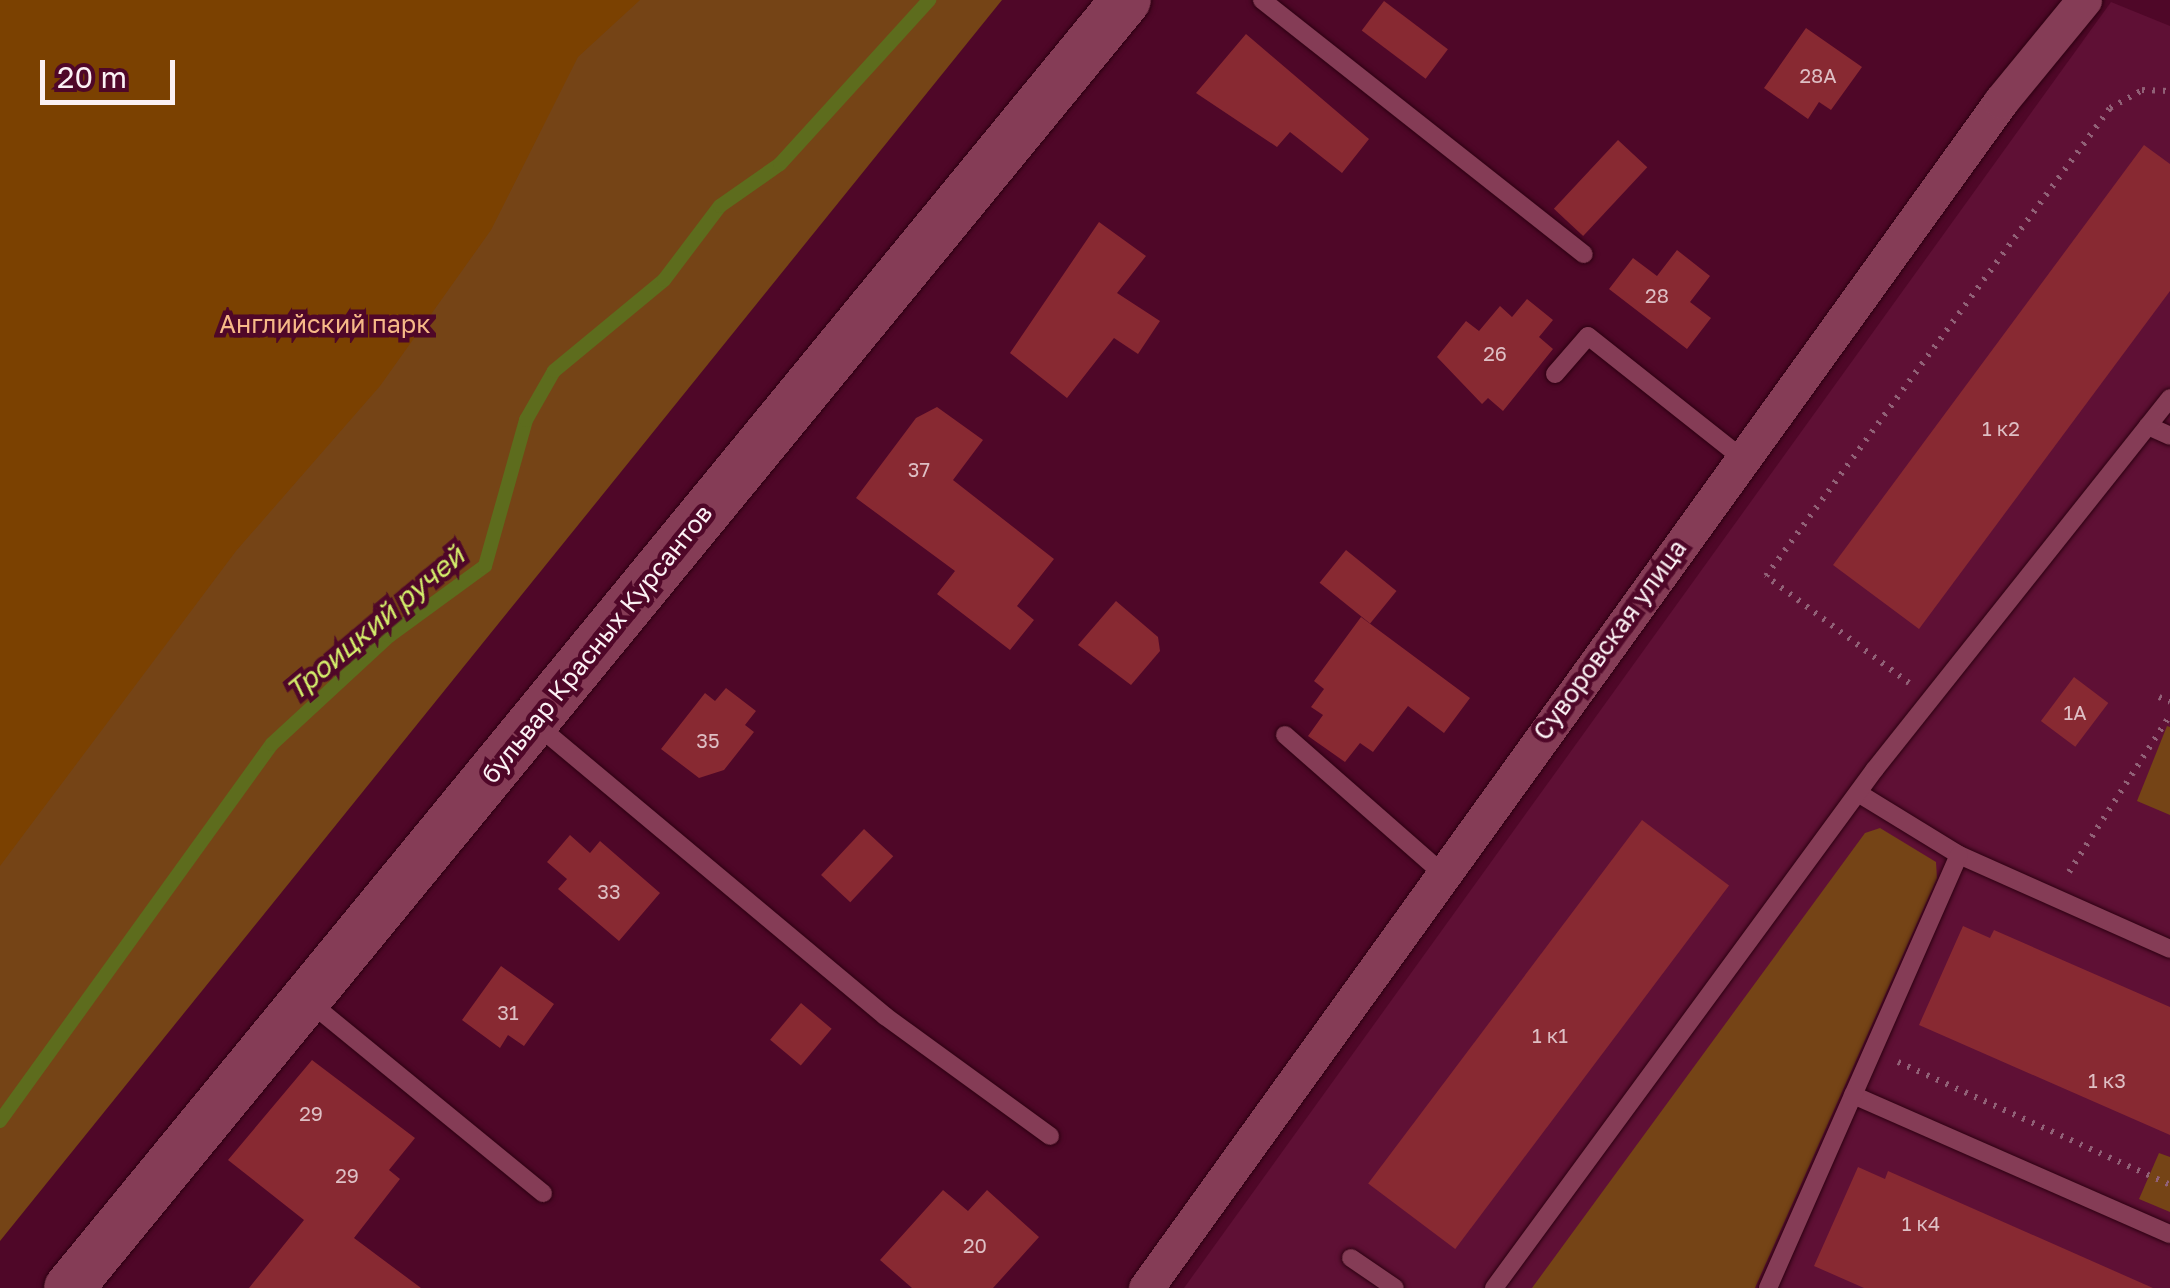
<!DOCTYPE html>
<meta charset="utf-8">
<style>
body{margin:0}
#map{position:relative;width:2170px;height:1288px;overflow:hidden;background:#4f0728;font-family:"Golos Text",sans-serif}
div>[style]{position:absolute}
.built>*{inset:0;background:#5f1035}
.green>*{inset:0;background:#754416}
.forest>*{inset:0;background:#7b4101}
.stream>*{height:14px;margin:-7px;padding:0 7px;transform-origin:7px;border-radius:7px;background:#5d6c1d}
.building>*{inset:0;background:#882932;transform-origin:0 0}
.path>*{height:6px;margin-top:-3px;transform-origin:0;background:repeating-linear-gradient(90deg,#916177 0 2.5px,transparent 0 10.5px)}
.roads{filter:drop-shadow(0 0 2px #2c0011) drop-shadow(0 0 2px #2c0011)}
.lane>*{height:18px;margin:-9px;padding:0 9px;transform-origin:9px;border-radius:9px;background:#853c56}
.street>*{height:35px;margin:-17.5px;padding:0 17.5px;transform-origin:17.5px;border-radius:17.5px;background:#853c56}
.secondary>*{height:50px;margin:-25px;padding:0 25px;transform-origin:25px;border-radius:25px;background:#853c56}
span{translate:-50% -50%;white-space:nowrap;text-align:center;line-height:1.15;-webkit-text-stroke:9px #4f0728;paint-order:stroke}
.number-label{font-size:20px;color:#debfc4}
.number-label span{-webkit-text-stroke-width:0}
.park-label{font-size:25px;color:#f6b988}
.street-label{font-size:25px;color:#fbf1f4}
.water-label{font-size:28px;color:#d4ee6b;font-style:italic}
.scale{position:absolute;left:40px;top:60px;width:135px;height:45px;box-sizing:border-box;border:5px solid #fbf1f4;border-top:0;padding-left:12px;font-size:30px;line-height:35px;white-space:nowrap;color:#fbf1f4;-webkit-text-stroke:8px #4f0728;paint-order:stroke}
</style>
<div id="map">
<div class="built">
<div style="clip-path:polygon(2111px 2px,2170px 26px,2170px 1288px,1184px 1288px)"></div>
</div>
<div class="green">
<div style="clip-path:polygon(0 0,1002px 0,0 1241px)"></div>
<div style="clip-path:polygon(2167px 726px,2170px 727px,2170px 815px,2137px 801px)"></div>
<div style="clip-path:polygon(1880px 828px,1936px 862px,1937px 878px,1755px 1288px,1532px 1288px,1865px 833px)"></div>
<div style="clip-path:polygon(2159px 1153px,2170px 1157px,2170px 1212px,2139px 1199px)"></div>
</div>
<div class="forest">
<div style="clip-path:polygon(0 0,640px 0,578px 57px,491px 230px,380px 386px,236px 551px,0 866px)"></div>
</div>
<div class="stream">
<div style="left:0;top:1121px;width:465px;rotate:-54.2deg"></div>
<div style="left:272px;top:744px;width:159px;rotate:-42.7deg"></div>
<div style="left:389px;top:636px;width:119px;rotate:-36.1deg"></div>
<div style="left:485px;top:566px;width:152px;rotate:-74.3deg"></div>
<div style="left:526px;top:420px;width:56px;rotate:-60.3deg"></div>
<div style="left:554px;top:371px;width:143px;rotate:-39.6deg"></div>
<div style="left:664px;top:280px;width:93px;rotate:-52.9deg"></div>
<div style="left:720px;top:206px;width:73px;rotate:-35deg"></div>
<div style="left:780px;top:164px;width:222px;rotate:-47.7deg"></div>
</div>
<div class="building">
<div style="left:1384px;top:1px;width:80px;height:37px;rotate:37deg"></div>
<div style="clip-path:polygon(1806px 28px,1862px 67px,1831px 110px,1819px 102px,1808px 119px,1764px 88px)"></div>
<div style="clip-path:polygon(1246px 34px,1369px 139px,1342px 173px,1290px 132px,1277px 147px,1196px 93px)"></div>
<div style="left:1618px;top:140px;width:40px;height:94px;rotate:43deg"></div>
<div style="clip-path:polygon(2144px 145px,2170px 164px,2170px 291px,1919px 629px,1833px 565px)"></div>
<div style="clip-path:polygon(1099px 222px,1146px 256px,1117px 293px,1160px 321px,1138px 354px,1114px 338px,1067px 398px,1010px 353px)"></div>
<div style="clip-path:polygon(1677px 250px,1710px 276px,1690px 302px,1711px 318px,1687px 349px,1609px 289px,1633px 258px,1657px 276px)"></div>
<div style="clip-path:polygon(1527px 299px,1553px 320px,1539px 337px,1553px 349px,1503px 411px,1488px 398px,1482px 404px,1437px 357px,1466px 321px,1479px 331px,1500px 306px,1512px 317px)"></div>
<div style="clip-path:polygon(937px 407px,983px 440px,953px 480px,1054px 559px,1017px 606px,1034px 620px,1010px 650px,937px 594px,955px 571px,856px 498px,916px 418px)"></div>
<div style="left:1346px;top:550px;width:65px;height:42px;rotate:39deg"></div>
<div style="clip-path:polygon(1116px 601px,1158px 637px,1160px 651px,1131px 685px,1078px 645px)"></div>
<div style="clip-path:polygon(1361px 617px,1470px 698px,1444px 733px,1408px 706px,1373px 752px,1360px 743px,1345px 762px,1308px 736px,1323px 715px,1311px 707px,1324px 689px,1314px 681px)"></div>
<div style="left:2074px;top:677px;width:43px;height:55px;rotate:37deg"></div>
<div style="clip-path:polygon(726px 688px,756px 711px,745px 725px,754px 732px,724px 770px,699px 778px,661px 749px,705px 693px,715px 701px)"></div>
<div style="left:1642px;top:820px;width:109px;height:455px;rotate:37deg"></div>
<div style="left:864px;top:829px;width:40px;height:63px;rotate:43deg"></div>
<div style="clip-path:polygon(570px 835px,590px 853px,600px 841px,660px 893px,619px 941px,558px 889px,567px 879px,547px 862px)"></div>
<div style="clip-path:polygon(1963px 926px,1990px 938px,1994px 930px,2170px 1007px,2170px 1135px,1919px 1025px)"></div>
<div style="clip-path:polygon(501px 966px,554px 1004px,524px 1046px,508px 1035px,500px 1048px,462px 1020px)"></div>
<div style="left:801px;top:1003px;width:40px;height:48px;rotate:40deg"></div>
<div style="clip-path:polygon(312px 1060px,415px 1138px,389px 1170px,400px 1179px,354px 1238px,421px 1288px,249px 1288px,304px 1220px,228px 1160px)"></div>
<div style="clip-path:polygon(1858px 1167px,1885px 1179px,1888px 1171px,2153px 1288px,1864px 1288px,1814px 1266px)"></div>
<div style="clip-path:polygon(943px 1190px,968px 1211px,987px 1190px,1039px 1237px,993px 1288px,912px 1288px,880px 1260px)"></div>
</div>
<div class="path">
<div style="left:1909px;top:683px;width:179px;rotate:-143.2deg"></div>
<div style="left:1766px;top:576px;width:581px;rotate:-53.68deg"></div>
<div style="left:2110px;top:108px;width:37px;rotate:-29deg"></div>
<div style="left:2142px;top:90px;width:28px;rotate:2deg"></div>
<div style="left:2159px;top:697px;width:12px;rotate:24deg"></div>
<div style="left:2069px;top:872px;width:187px;rotate:-57.2deg"></div>
<div style="left:1898px;top:1062px;width:299px;rotate:24.3deg"></div>
</div>
<div class="roads">
<div class="lane">
<div style="left:1262px;top:0;width:410px;rotate:38.3deg"></div>
<div style="left:1555px;top:374px;width:50px;rotate:-49deg"></div>
<div style="left:1588px;top:336px;width:196px;rotate:38.4deg"></div>
<div style="left:2148px;top:426px;width:24px;rotate:24deg"></div>
<div style="left:537px;top:725px;width:454px;rotate:39.9deg"></div>
<div style="left:885px;top:1016px;width:204px;rotate:36deg"></div>
<div style="left:1285px;top:735px;width:209px;rotate:41.3deg"></div>
<div style="left:1858px;top:793px;width:119px;rotate:31.5deg"></div>
<div style="left:1959px;top:855px;width:231px;rotate:24deg"></div>
<div style="left:307px;top:1000px;width:305px;rotate:39.3deg"></div>
<div style="left:1853px;top:1095px;width:346px;rotate:23.7deg"></div>
<div style="left:1351px;top:1258px;width:53px;rotate:34.3deg"></div>
<div style="left:1494px;top:1288px;width:644px;rotate:-53.72deg"></div>
<div style="left:1875px;top:769px;width:474px;rotate:-51.5deg"></div>
<div style="left:1768px;top:1288px;width:473px;rotate:-66.2deg"></div>
</div>
<div class="street">
<div style="left:1146px;top:1288px;width:1463px;rotate:-54.23deg"></div>
<div style="left:2001px;top:101px;width:131px;rotate:-50.6deg"></div>
</div>
<div class="secondary">
<div style="left:69px;top:1288px;width:1666px;rotate:-50.63deg"></div>
</div>
</div>
<div class="number-label">
<span style="left:1818px;top:75px">28А</span>
<span style="left:1657px;top:295px">28</span>
<span style="left:1495px;top:353px">26</span>
<span style="left:2001px;top:428px">1 к2</span>
<span style="left:919px;top:469px">37</span>
<span style="left:2075px;top:712px">1А</span>
<span style="left:708px;top:740px">35</span>
<span style="left:609px;top:891px">33</span>
<span style="left:508px;top:1012px">31</span>
<span style="left:1550px;top:1035px">1 к1</span>
<span style="left:2107px;top:1080px">1 к3</span>
<span style="left:311px;top:1113px">29</span>
<span style="left:347px;top:1175px">29</span>
<span style="left:1921px;top:1223px">1 к4</span>
<span style="left:975px;top:1245px">20</span>
</div>
<div class="park-label">
<span style="left:325px;top:324px">Английский парк</span>
</div>
<div class="street-label">
<span style="left:1610px;top:640px;rotate:-54deg">Суворовская улица</span>
<span style="left:597px;top:644px;rotate:-51deg">бульвар Красных Курсантов</span>
</div>
<div class="water-label">
<span style="left:375px;top:623px;rotate:-40deg">Троицкий ручей</span>
</div>
<div class="scale">20 m</div>
</div>
